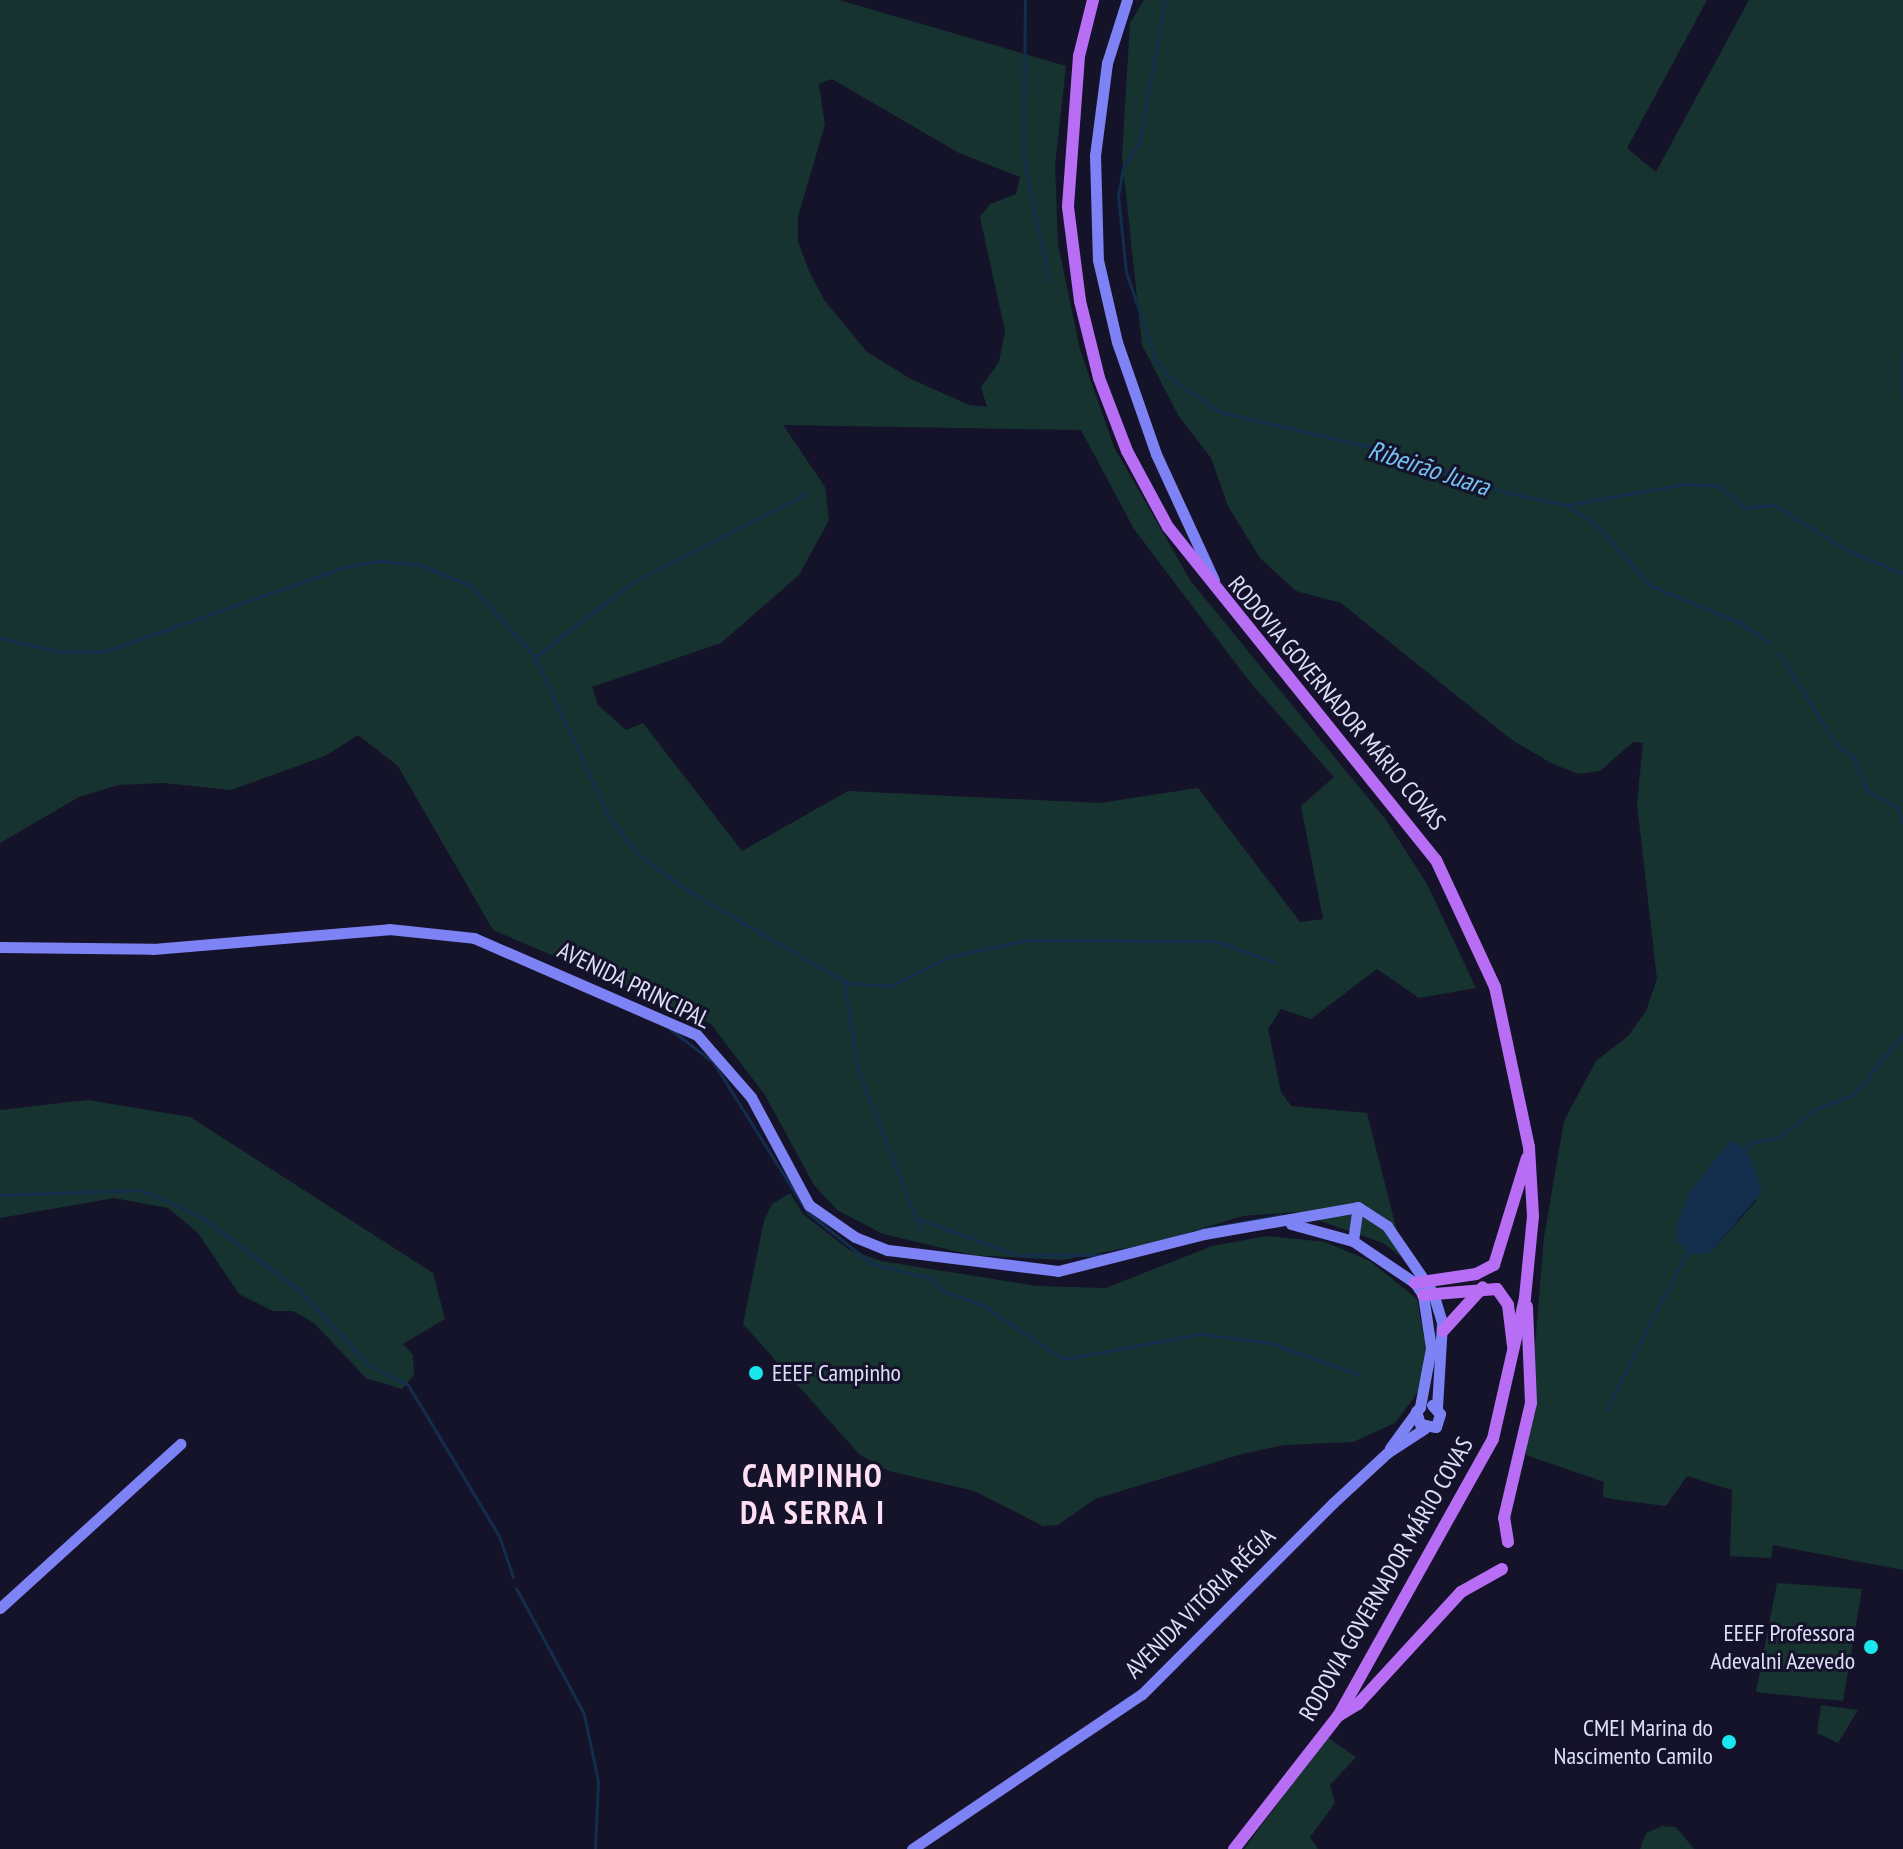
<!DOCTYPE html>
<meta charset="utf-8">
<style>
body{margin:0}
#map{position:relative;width:1903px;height:1849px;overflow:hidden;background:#15132a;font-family:"PT Sans Narrow",sans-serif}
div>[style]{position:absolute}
.green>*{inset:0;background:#163330}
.water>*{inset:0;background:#132d4d}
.stream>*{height:3px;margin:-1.5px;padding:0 1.5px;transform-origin:1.5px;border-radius:1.5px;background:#132d4d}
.secondary>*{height:11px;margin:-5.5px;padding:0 5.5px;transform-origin:5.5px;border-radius:5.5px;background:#7d82f5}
.primary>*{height:12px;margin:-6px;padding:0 6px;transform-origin:6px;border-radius:6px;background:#b86ef4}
.dots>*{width:22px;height:22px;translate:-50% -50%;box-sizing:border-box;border:4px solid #15132a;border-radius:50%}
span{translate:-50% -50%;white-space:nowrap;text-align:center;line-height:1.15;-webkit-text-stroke:6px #15132a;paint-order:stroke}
.street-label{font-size:24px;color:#e0defd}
.poi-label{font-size:24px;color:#e0defd}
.left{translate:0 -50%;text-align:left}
.right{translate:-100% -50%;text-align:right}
.water-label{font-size:26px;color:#74c2f4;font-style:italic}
.district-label{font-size:32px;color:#fde0f4;font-weight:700;letter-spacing:2px}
</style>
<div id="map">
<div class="green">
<div style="clip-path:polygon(evenodd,0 0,839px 0,1066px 66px,1055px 165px,1058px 244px,1080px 350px,1114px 447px,1190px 580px,1386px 820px,1427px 884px,1476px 988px,1419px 998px,1377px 969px,1311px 1019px,1281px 1009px,1268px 1029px,1281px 1092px,1291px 1106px,1367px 1113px,1404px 1259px,1383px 1243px,1295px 1212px,1243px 1216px,1158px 1242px,1062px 1260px,972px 1255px,883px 1234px,837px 1210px,814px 1185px,765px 1095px,711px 1024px,493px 930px,398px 766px,358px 735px,325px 756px,231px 790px,163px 783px,118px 785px,79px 797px,0 843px,0 0,832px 79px,959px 153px,1020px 177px,1016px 194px,990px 204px,980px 217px,1005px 331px,999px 362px,981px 387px,987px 407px,969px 405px,911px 379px,867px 352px,824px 300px,809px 271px,798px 242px,798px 216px,825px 125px,819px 84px,832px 79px,0 0,783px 425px,1081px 430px,1134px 529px,1249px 681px,1334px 777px,1301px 806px,1323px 919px,1300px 922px,1198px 788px,1099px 803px,848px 791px,742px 851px,643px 723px,626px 730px,598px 705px,592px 687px,721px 643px,799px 575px,829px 520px,825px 487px,783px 425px)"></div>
<div style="clip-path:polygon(evenodd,1144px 0,1707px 0,1627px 148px,1656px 172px,1749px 0,1903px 0,1903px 1570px,1773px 1545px,1771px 1558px,1730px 1556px,1732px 1490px,1687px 1476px,1666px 1506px,1618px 1500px,1603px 1497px,1604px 1482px,1526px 1455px,1544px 1237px,1564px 1121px,1596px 1061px,1628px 1036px,1646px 1011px,1657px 979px,1637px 804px,1643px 743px,1633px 742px,1600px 771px,1578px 774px,1551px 763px,1512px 740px,1341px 603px,1296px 591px,1260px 558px,1228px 506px,1211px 458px,1178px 415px,1142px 345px,1122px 157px,1130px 23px,1144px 0,1717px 1162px,1757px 1200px,1710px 1253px,1690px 1192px,1717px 1162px)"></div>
<div style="clip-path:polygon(88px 1100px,190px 1117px,433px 1273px,445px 1319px,403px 1344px,413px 1355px,414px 1375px,402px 1389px,366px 1378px,314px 1323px,293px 1311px,273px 1311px,239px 1294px,198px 1233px,168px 1208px,114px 1198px,0 1218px,0 1110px)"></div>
<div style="clip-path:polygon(790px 1193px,803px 1214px,848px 1249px,881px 1261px,1037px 1286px,1106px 1288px,1212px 1246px,1267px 1236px,1325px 1242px,1370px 1261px,1417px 1299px,1427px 1355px,1418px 1392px,1395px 1423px,1353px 1442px,1284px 1445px,1242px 1454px,1095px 1499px,1058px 1525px,1043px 1526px,974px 1491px,889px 1471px,860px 1455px,743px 1324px,764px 1221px,772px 1204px)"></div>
<div style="clip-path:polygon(1777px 1583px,1862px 1589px,1843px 1701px,1756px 1692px)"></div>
<div style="clip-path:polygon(1821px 1705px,1858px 1710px,1838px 1743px,1817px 1733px)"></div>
<div style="clip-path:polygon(1327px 1737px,1356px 1757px,1330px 1785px,1335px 1803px,1310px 1837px,1318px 1849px,1244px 1849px)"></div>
<div style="clip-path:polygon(1662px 1826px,1676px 1827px,1694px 1849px,1640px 1849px,1646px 1833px)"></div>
</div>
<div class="water">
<div style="clip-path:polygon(1729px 1142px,1738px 1143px,1752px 1161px,1762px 1192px,1710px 1253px,1691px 1255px,1677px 1241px,1676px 1227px,1690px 1192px)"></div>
</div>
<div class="stream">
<div style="left:1025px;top:0;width:156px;rotate:90.7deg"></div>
<div style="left:1023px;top:156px;width:128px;rotate:78.3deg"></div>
<div style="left:1165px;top:0;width:145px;rotate:100.3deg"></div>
<div style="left:1139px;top:143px;width:30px;rotate:123deg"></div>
<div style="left:1123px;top:168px;width:27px;rotate:100deg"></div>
<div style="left:1118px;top:195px;width:77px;rotate:84.1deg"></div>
<div style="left:1126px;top:272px;width:93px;rotate:71.2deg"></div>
<div style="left:1156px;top:360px;width:21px;rotate:53deg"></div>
<div style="left:1169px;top:377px;width:62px;rotate:34.5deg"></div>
<div style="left:1220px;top:412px;width:177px;rotate:13.1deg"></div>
<div style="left:1392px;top:452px;width:123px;rotate:19.5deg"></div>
<div style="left:1508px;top:493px;width:59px;rotate:11.7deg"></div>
<div style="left:1566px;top:505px;width:35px;rotate:33deg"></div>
<div style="left:1595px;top:524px;width:84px;rotate:47.9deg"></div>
<div style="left:1651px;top:586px;width:97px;rotate:22.3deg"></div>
<div style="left:1741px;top:623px;width:34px;rotate:36deg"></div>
<div style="left:1903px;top:355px;width:41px;rotate:90deg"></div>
<div style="left:1566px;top:505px;width:120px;rotate:-10.1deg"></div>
<div style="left:1684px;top:484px;width:34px;rotate:2deg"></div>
<div style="left:1718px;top:485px;width:35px;rotate:41deg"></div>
<div style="left:1744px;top:508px;width:30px;rotate:-6deg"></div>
<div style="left:1774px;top:505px;width:81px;rotate:31.9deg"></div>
<div style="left:1843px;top:548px;width:65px;rotate:23.4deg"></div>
<div style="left:0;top:638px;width:63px;rotate:12.9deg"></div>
<div style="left:61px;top:652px;width:45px;rotate:-1.3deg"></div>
<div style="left:106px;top:651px;width:253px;rotate:-19.4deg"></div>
<div style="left:345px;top:567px;width:34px;rotate:-10deg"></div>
<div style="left:378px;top:561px;width:43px;rotate:5.3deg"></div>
<div style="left:421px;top:565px;width:54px;rotate:22.8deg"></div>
<div style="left:471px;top:586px;width:96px;rotate:48deg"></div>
<div style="left:535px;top:657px;width:179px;rotate:65.2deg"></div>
<div style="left:610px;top:819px;width:45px;rotate:51.3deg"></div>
<div style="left:638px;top:854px;width:64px;rotate:36.2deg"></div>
<div style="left:690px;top:892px;width:181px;rotate:30.1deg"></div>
<div style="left:847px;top:983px;width:43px;rotate:4deg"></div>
<div style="left:890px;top:986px;width:65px;rotate:-26.6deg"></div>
<div style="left:948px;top:957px;width:80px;rotate:-12.3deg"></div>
<div style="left:1026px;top:940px;width:189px;rotate:0.3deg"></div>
<div style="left:1215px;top:941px;width:63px;rotate:19.6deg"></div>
<div style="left:1779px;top:654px;width:108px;rotate:57.5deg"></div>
<div style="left:1837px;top:745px;width:19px;rotate:35deg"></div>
<div style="left:1853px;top:756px;width:37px;rotate:68deg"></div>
<div style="left:1867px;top:790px;width:34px;rotate:30deg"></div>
<div style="left:1897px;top:807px;width:16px;rotate:68deg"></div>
<div style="left:535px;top:657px;width:120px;rotate:-37.5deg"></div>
<div style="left:630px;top:584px;width:199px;rotate:-27.2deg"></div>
<div style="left:844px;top:981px;width:90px;rotate:81.1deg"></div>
<div style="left:858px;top:1070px;width:173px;rotate:68.6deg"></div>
<div style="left:670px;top:1029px;width:54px;rotate:37.5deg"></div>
<div style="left:713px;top:1062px;width:177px;rotate:57.9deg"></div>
<div style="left:807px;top:1212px;width:83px;rotate:38.7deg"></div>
<div style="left:872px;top:1264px;width:63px;rotate:13.8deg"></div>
<div style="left:933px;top:1279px;width:14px;rotate:54deg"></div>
<div style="left:941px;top:1290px;width:44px;rotate:20.1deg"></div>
<div style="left:982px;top:1305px;width:97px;rotate:33.7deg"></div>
<div style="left:1063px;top:1359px;width:140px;rotate:-10.3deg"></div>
<div style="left:1201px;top:1334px;width:70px;rotate:7.4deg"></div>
<div style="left:1270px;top:1343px;width:96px;rotate:19.6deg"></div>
<div style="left:1744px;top:1153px;width:12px;rotate:-59deg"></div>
<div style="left:1750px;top:1143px;width:30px;rotate:-12deg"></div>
<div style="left:1779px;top:1137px;width:46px;rotate:-37.1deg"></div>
<div style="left:1816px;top:1109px;width:40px;rotate:-21deg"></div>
<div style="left:1853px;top:1095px;width:78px;rotate:-50.2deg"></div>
<div style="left:0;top:1195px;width:141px;rotate:-2deg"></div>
<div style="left:141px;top:1190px;width:67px;rotate:23.9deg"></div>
<div style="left:202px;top:1217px;width:121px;rotate:37deg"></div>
<div style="left:299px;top:1290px;width:101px;rotate:47deg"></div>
<div style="left:368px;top:1364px;width:45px;rotate:27.7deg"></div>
<div style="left:408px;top:1385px;width:176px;rotate:58.9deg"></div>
<div style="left:499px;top:1536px;width:43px;rotate:71.1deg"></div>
<div style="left:916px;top:1218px;width:108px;rotate:20.1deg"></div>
<div style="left:1017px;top:1255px;width:85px"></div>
<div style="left:1198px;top:1230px;width:84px;rotate:-10.2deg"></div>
<div style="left:1606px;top:1410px;width:180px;rotate:-62.9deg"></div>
<div style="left:516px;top:1588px;width:143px;rotate:61.6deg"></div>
<div style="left:584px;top:1714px;width:68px;rotate:78.2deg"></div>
<div style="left:598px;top:1781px;width:68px;rotate:92.5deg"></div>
</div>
<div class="secondary">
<div style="left:1127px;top:0;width:66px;rotate:107.6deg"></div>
<div style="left:1107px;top:63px;width:93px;rotate:97.4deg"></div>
<div style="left:1095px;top:155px;width:105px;rotate:88.4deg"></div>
<div style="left:1098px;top:260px;width:84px;rotate:77deg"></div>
<div style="left:1117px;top:342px;width:119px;rotate:70.8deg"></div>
<div style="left:1156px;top:454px;width:139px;rotate:65.3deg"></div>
<div style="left:0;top:947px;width:153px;rotate:0.7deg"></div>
<div style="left:153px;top:949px;width:237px;rotate:-4.8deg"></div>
<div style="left:389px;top:929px;width:85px;rotate:6deg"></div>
<div style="left:474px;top:938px;width:243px;rotate:23.5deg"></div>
<div style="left:697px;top:1035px;width:82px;rotate:48.9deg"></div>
<div style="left:751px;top:1097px;width:123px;rotate:61.8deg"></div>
<div style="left:809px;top:1205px;width:56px;rotate:34.8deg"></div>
<div style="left:855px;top:1237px;width:35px;rotate:22deg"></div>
<div style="left:888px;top:1250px;width:171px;rotate:7deg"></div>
<div style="left:1058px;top:1271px;width:151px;rotate:-14.2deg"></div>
<div style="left:1204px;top:1234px;width:156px;rotate:-9.9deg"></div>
<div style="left:1358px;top:1207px;width:35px;rotate:33deg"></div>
<div style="left:1387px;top:1226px;width:81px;rotate:55.5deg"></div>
<div style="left:1433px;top:1293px;width:31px;rotate:73deg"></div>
<div style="left:1442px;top:1323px;width:85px;rotate:93.4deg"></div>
<div style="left:1291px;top:1224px;width:64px;rotate:15.3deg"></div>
<div style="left:1353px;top:1241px;width:75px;rotate:34.1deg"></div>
<div style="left:1415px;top:1283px;width:14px;rotate:56deg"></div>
<div style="left:1423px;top:1295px;width:54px;rotate:81.4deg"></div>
<div style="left:1431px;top:1348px;width:60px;rotate:100.6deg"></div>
<div style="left:1420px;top:1407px;width:51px;rotate:126.2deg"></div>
<div style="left:1353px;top:1241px;width:34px;rotate:-82deg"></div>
<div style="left:1416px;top:1411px;width:14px;rotate:73deg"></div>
<div style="left:1420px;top:1424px;width:16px;rotate:11deg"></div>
<div style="left:1436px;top:1427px;width:14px;rotate:-73deg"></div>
<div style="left:1440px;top:1414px;width:12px;rotate:-132deg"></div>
<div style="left:0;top:1608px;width:244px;rotate:-42.3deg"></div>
<div style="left:912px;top:1849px;width:277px;rotate:-34deg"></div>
<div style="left:1142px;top:1694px;width:270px;rotate:-45deg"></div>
<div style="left:1333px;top:1503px;width:74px;rotate:-42.8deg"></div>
<div style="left:1387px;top:1453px;width:45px;rotate:-33.3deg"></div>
</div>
<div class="primary">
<div style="left:1093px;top:0;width:58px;rotate:104deg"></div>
<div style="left:1079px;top:56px;width:151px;rotate:94.2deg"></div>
<div style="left:1068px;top:207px;width:95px;rotate:82.7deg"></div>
<div style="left:1080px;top:301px;width:79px;rotate:76.1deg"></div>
<div style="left:1099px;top:378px;width:78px;rotate:69deg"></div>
<div style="left:1127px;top:451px;width:86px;rotate:61.7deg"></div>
<div style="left:1168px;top:527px;width:427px;rotate:51.2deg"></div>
<div style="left:1436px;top:860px;width:140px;rotate:65.1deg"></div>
<div style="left:1495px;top:987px;width:164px;rotate:78deg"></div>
<div style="left:1529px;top:1147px;width:69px;rotate:86.7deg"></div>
<div style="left:1533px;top:1216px;width:82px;rotate:95.6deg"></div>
<div style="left:1525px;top:1298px;width:145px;rotate:102.8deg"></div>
<div style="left:1493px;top:1439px;width:317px;rotate:119.2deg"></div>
<div style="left:1338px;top:1716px;width:169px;rotate:128deg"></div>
<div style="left:1415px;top:1283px;width:62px;rotate:-8.4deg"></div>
<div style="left:1476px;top:1274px;width:20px;rotate:-27deg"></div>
<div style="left:1494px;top:1265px;width:112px;rotate:-72.9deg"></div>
<div style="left:1423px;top:1295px;width:74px;rotate:-4.6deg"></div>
<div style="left:1497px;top:1289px;width:19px;rotate:55deg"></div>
<div style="left:1508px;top:1305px;width:41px;rotate:83deg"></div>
<div style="left:1443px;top:1331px;width:59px;rotate:-47.7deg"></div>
<div style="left:1508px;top:1542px;width:24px;rotate:-99deg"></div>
<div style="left:1504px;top:1518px;width:118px;rotate:-76.8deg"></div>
<div style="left:1531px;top:1403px;width:97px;rotate:-92.4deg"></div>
<div style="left:1338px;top:1716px;width:23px;rotate:-31deg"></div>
<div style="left:1358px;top:1704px;width:152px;rotate:-47.4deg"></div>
<div style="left:1461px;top:1592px;width:47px;rotate:-29.3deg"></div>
</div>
<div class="dots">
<div style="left:756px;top:1373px;background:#19e7ee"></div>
<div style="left:1871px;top:1647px;background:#19e7ee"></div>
<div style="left:1729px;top:1742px;background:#19e7ee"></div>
</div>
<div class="street-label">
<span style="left:1337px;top:703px;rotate:50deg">RODOVIA GOVERNADOR MÁRIO COVAS</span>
<span style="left:634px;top:985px;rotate:26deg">AVENIDA PRINCIPAL</span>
<span style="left:1386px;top:1579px;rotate:-60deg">RODOVIA GOVERNADOR MÁRIO COVAS</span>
<span style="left:1200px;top:1603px;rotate:-45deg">AVENIDA VITÓRIA RÉGIA</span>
</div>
<div class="poi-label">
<span class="left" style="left:772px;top:1373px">EEEF Campinho</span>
<span class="right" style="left:1855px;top:1647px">EEEF Professora<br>Adevalni Azevedo</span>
<span class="right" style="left:1713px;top:1742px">CMEI Marina do<br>Nascimento Camilo</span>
</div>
<div class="water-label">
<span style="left:1429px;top:468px;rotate:18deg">Ribeirão Juara</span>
</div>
<div class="district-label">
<span style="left:813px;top:1494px">CAMPINHO<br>DA SERRA I</span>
</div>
</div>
